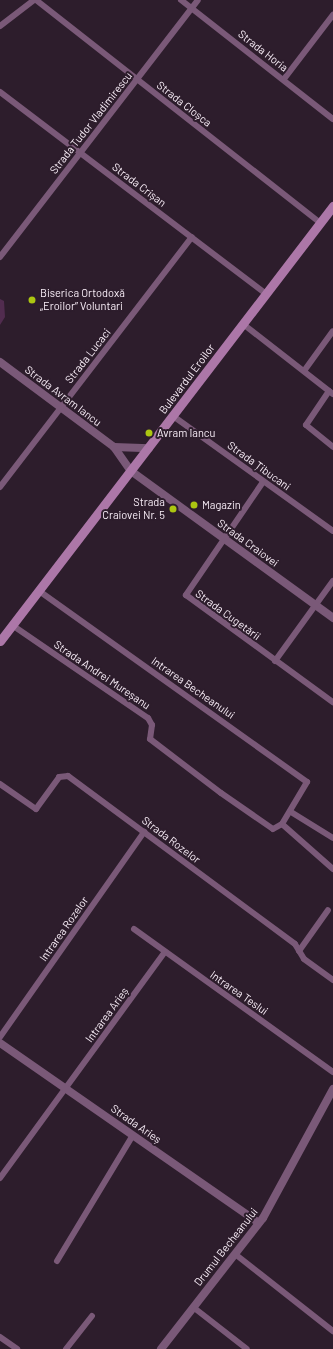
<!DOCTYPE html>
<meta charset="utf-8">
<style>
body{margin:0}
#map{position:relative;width:333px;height:1349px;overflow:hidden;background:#2d1d2c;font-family:Barlow,sans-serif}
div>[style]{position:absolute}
.green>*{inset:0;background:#512c4f}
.minor>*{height:6px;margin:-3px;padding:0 3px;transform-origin:3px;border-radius:3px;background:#7a5978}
.tertiary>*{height:8px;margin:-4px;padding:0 4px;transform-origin:4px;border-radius:4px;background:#7a5978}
.secondary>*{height:9px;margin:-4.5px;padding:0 4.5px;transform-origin:4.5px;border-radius:4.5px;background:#ac77a8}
.dots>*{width:11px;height:11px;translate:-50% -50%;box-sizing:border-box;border:2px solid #2d1d2c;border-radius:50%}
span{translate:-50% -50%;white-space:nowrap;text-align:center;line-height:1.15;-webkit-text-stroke:4px #2d1d2c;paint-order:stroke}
.street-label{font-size:11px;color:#f8edf7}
.poi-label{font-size:11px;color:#f8edf7}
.left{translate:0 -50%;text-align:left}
.right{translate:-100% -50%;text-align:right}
</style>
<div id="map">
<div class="green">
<div style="clip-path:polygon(0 299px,4px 301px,5px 317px,0 325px)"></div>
</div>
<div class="minor">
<div style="left:36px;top:0;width:361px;rotate:38.1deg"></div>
<div style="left:181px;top:0;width:193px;rotate:38.1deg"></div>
<div style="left:0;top:26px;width:43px;rotate:-37.4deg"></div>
<div style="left:284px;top:79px;width:81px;rotate:-52.6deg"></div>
<div style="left:0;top:92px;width:334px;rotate:37.2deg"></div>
<div style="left:0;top:257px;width:324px;rotate:-52.4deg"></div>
<div style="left:243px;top:324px;width:114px;rotate:37.9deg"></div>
<div style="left:304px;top:371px;width:49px;rotate:-54.1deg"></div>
<div style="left:329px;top:391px;width:41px;rotate:124.1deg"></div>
<div style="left:306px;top:425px;width:35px;rotate:39deg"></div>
<div style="left:173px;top:416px;width:197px;rotate:35.7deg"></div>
<div style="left:263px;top:482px;width:137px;rotate:124.3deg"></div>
<div style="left:186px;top:595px;width:182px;rotate:36.1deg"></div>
<div style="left:0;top:487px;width:315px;rotate:-52.5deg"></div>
<div style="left:12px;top:625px;width:165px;rotate:34.4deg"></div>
<div style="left:148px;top:718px;width:8px;rotate:60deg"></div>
<div style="left:152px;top:725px;width:14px;rotate:98deg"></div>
<div style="left:150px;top:739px;width:89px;rotate:37.3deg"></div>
<div style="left:221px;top:793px;width:63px;rotate:34.7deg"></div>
<div style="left:273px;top:829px;width:10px;rotate:-29deg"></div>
<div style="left:282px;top:824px;width:49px;rotate:-59.2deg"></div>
<div style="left:307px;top:782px;width:329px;rotate:-144.5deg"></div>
<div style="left:275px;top:661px;width:99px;rotate:-54.1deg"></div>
<div style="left:0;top:784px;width:44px;rotate:34.8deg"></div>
<div style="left:36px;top:809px;width:39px;rotate:-54deg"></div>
<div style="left:59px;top:777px;width:9px;rotate:-6deg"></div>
<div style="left:68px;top:776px;width:282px;rotate:36.5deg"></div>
<div style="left:295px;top:944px;width:17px;rotate:59deg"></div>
<div style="left:304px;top:959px;width:36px;rotate:36deg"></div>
<div style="left:291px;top:812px;width:49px;rotate:31.8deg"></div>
<div style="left:282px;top:824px;width:68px;rotate:41.4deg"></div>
<div style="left:134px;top:929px;width:245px;rotate:35.7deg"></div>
<div style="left:299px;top:951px;width:50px;rotate:-54.7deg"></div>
<div style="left:0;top:1037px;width:251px;rotate:-54.9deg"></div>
<div style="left:0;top:1178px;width:280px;rotate:-53.9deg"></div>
<div style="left:235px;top:1254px;width:125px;rotate:38.2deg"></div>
<div style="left:57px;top:1261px;width:147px;rotate:-58.9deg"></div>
<div style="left:193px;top:1307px;width:68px;rotate:37.9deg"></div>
<div style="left:0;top:1337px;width:21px;rotate:35deg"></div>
<div style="left:66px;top:1349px;width:42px;rotate:-51.8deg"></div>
</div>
<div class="tertiary">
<div style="left:0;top:362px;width:142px;rotate:36.7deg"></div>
<div style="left:114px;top:447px;width:29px;rotate:55deg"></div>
<div style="left:131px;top:471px;width:250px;rotate:36deg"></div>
<div style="left:114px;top:447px;width:35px;rotate:2deg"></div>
<div style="left:0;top:1043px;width:315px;rotate:34.8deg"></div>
<div style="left:161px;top:1349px;width:166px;rotate:-52.1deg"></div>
<div style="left:263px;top:1218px;width:147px;rotate:-61.5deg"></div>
</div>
<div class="secondary">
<div style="left:0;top:641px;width:548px;rotate:-52.57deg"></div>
</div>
<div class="dots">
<div style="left:32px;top:300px;background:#acc611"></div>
<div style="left:149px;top:433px;background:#acc611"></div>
<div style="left:194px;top:505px;background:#acc611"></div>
<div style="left:173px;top:509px;background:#acc611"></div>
</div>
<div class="street-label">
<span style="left:263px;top:51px;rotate:38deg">Strada Horia</span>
<span style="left:184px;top:104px;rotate:38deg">Strada Cloșca</span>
<span style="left:91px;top:123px;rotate:-52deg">Strada Tudor Vladimirescu</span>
<span style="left:139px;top:185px;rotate:37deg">Strada Crișan</span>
<span style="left:88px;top:356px;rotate:-52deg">Strada Lucaci</span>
<span style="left:187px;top:379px;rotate:-53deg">Bulevardul Eroilor</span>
<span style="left:63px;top:396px;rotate:37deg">Strada Avram Iancu</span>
<span style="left:259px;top:466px;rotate:36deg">Strada Țibucani</span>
<span style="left:248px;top:543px;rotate:36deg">Strada Craiovei</span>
<span style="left:228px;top:615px;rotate:36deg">Strada Cugetării</span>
<span style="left:102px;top:675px;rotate:34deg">Strada Andrei Mureșanu</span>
<span style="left:193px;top:688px;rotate:35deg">Intrarea Becheanului</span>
<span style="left:171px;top:840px;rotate:37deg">Strada Rozelor</span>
<span style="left:64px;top:929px;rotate:-55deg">Intrarea Rozelor</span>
<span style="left:239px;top:993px;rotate:35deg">Intrarea Teslui</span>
<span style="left:107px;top:1015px;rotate:-54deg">Intrarea Arieș</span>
<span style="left:136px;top:1124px;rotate:35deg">Strada Arieș</span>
<span style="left:226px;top:1247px;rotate:-52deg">Drumul Becheanului</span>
</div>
<div class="poi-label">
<span class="left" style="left:40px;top:300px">Biserica Ortodoxă<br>„Eroilor” Voluntari</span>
<span class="left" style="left:157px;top:433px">Avram Iancu</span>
<span class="right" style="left:165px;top:509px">Strada<br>Craiovei Nr. 5</span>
<span class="left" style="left:202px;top:505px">Magazin</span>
</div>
</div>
